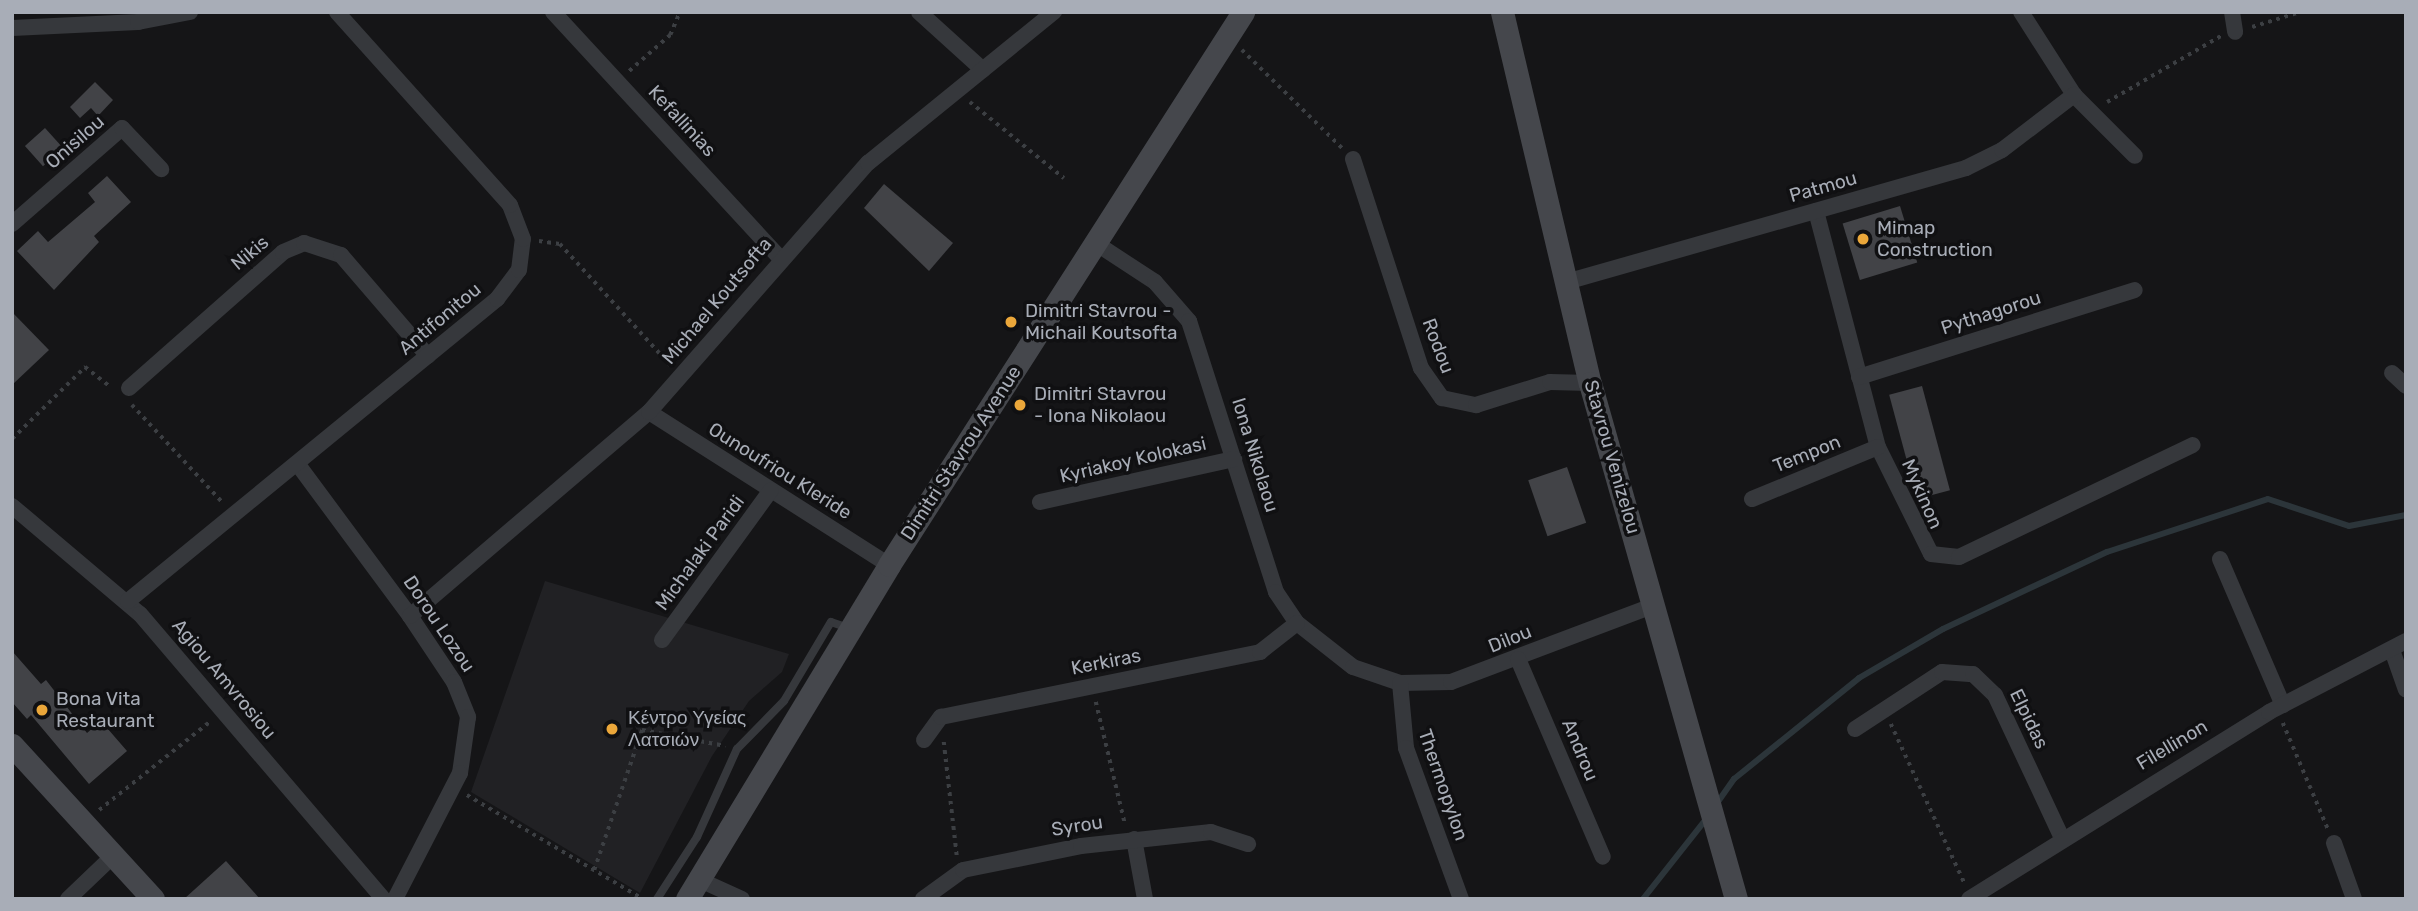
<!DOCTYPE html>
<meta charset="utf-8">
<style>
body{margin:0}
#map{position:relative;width:2418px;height:911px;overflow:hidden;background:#151517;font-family:Rubik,sans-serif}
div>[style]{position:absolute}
.built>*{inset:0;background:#212124}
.stream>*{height:6px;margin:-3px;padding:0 3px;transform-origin:3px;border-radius:3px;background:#2c353a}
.building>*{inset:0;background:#424347;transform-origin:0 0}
.path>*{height:3.5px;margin-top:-1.75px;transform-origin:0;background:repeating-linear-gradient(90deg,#3c3f43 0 3.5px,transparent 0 8.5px)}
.lane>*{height:8px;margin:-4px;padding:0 4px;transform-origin:4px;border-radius:4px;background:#36383c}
.street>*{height:16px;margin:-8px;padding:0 8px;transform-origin:8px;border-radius:8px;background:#36383c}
.secondary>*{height:23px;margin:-11.5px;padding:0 11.5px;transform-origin:11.5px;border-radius:11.5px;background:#45474c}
.dots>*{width:19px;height:19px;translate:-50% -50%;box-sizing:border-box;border:4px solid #101012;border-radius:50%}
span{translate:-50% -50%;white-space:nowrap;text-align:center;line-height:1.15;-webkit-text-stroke:7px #101012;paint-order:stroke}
.street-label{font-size:19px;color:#a8adb7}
.poi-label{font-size:19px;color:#a8adb7}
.left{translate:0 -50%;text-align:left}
.frame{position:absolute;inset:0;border:14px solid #a8adb7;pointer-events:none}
</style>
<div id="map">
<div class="built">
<div style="clip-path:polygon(545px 581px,789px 654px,782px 672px,749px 701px,712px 756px,640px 893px,471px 792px)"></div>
</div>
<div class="stream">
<div style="left:1715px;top:806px;width:33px;rotate:-55deg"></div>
<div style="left:1734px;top:779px;width:161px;rotate:-38.9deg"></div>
<div style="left:1859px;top:678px;width:97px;rotate:-30.3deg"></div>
<div style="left:1943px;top:629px;width:181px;rotate:-25.2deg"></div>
<div style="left:2107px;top:552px;width:169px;rotate:-18.2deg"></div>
<div style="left:2268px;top:499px;width:85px;rotate:18.4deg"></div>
<div style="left:2349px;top:526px;width:58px;rotate:-10.9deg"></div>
<div style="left:1643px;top:899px;width:103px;rotate:-51.7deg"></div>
</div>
<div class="building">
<div style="clip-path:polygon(95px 82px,113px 100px,98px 116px,91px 108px,80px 118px,70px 107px)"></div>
<div style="left:45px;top:128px;width:27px;height:27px;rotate:48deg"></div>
<div style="clip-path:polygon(107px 176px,131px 202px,94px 236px,99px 242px,54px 290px,17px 251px,38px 231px,48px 242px,95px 202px,88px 193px)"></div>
<div style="clip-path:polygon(884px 184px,953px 243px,929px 271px,864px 208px)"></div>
<div style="left:1900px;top:206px;width:59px;height:60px;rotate:73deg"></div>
<div style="clip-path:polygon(12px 312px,49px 350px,12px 385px)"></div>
<div style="left:1922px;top:386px;width:108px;height:34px;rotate:75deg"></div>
<div style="left:1567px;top:467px;width:59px;height:41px;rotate:71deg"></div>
<div style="clip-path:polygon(12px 651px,41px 684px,46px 680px,87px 733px,101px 721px,127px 751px,89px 784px,31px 715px,27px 719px,12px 702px)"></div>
<div style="clip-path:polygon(226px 861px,260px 899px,184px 899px)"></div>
</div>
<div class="path">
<div style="left:2252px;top:27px;width:50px;rotate:-17.4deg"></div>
<div style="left:1242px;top:50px;width:140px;rotate:44.4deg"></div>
<div style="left:629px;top:71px;width:55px;rotate:-41.3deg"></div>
<div style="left:670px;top:35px;width:25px;rotate:-67deg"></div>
<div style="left:970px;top:102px;width:121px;rotate:39deg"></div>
<div style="left:2107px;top:102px;width:132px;rotate:-30.1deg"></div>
<div style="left:539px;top:241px;width:21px;rotate:8deg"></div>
<div style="left:560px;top:244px;width:164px;rotate:47.7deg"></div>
<div style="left:132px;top:405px;width:132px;rotate:47.1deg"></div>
<div style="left:12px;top:439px;width:103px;rotate:-44.6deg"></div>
<div style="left:85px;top:367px;width:33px;rotate:38deg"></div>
<div style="left:1096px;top:702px;width:125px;rotate:76.6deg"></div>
<div style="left:2283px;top:723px;width:115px;rotate:67deg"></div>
<div style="left:1891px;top:724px;width:174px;rotate:65.2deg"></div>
<div style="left:944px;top:742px;width:115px;rotate:83.5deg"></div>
<div style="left:467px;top:795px;width:204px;rotate:30.6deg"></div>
<div style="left:99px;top:810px;width:143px;rotate:-38.5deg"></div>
<div style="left:594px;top:870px;width:148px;rotate:-71.1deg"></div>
<div style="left:642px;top:730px;width:85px;rotate:10.9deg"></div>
</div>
<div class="lane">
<div style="left:657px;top:899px;width:74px;rotate:-57.2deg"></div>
<div style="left:697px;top:837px;width:97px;rotate:-65.6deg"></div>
<div style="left:737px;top:749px;width:67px;rotate:-45.6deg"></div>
<div style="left:784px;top:701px;width:92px;rotate:-59.3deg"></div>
<div style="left:831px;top:622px;width:18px;rotate:19deg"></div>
</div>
<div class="street">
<div style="left:553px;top:12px;width:335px;rotate:47.3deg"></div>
<div style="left:919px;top:12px;width:86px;rotate:42.2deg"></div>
<div style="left:2021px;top:12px;width:98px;rotate:57.4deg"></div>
<div style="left:2074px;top:95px;width:86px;rotate:45deg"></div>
<div style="left:2232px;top:12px;width:20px;rotate:81deg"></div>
<div style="left:12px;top:28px;width:126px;rotate:-2.7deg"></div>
<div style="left:138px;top:22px;width:53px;rotate:-10.9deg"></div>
<div style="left:1353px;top:159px;width:220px;rotate:72deg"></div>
<div style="left:1421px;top:368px;width:37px;rotate:55deg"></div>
<div style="left:1442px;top:398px;width:35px;rotate:12deg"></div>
<div style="left:1476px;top:405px;width:77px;rotate:-17.3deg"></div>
<div style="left:1550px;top:382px;width:40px;rotate:1.4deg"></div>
<div style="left:1816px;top:211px;width:244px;rotate:75.3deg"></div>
<div style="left:1878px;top:447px;width:119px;rotate:63.6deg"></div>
<div style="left:1931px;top:554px;width:28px;rotate:6deg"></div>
<div style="left:1959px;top:557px;width:259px;rotate:-25.6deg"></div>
<div style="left:12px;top:224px;width:146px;rotate:-41.1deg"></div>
<div style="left:122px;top:128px;width:57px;rotate:46.4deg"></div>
<div style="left:1097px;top:244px;width:69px;rotate:33.2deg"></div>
<div style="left:1155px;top:282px;width:52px;rotate:48.9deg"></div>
<div style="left:1189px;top:321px;width:285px;rotate:72.2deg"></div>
<div style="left:1276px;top:592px;width:37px;rotate:56deg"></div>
<div style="left:1297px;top:623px;width:71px;rotate:38.2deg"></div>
<div style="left:1353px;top:667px;width:50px;rotate:18.8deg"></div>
<div style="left:1400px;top:683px;width:51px;rotate:-1.1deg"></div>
<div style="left:1451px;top:682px;width:218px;rotate:-20.7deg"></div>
<div style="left:1566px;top:282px;width:416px;rotate:-15.9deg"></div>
<div style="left:1966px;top:168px;width:40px;rotate:-26.6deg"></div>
<div style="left:2002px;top:150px;width:91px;rotate:-37.4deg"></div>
<div style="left:2392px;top:373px;width:19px;rotate:43deg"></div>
<div style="left:1859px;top:377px;width:289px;rotate:-17.5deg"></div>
<div style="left:129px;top:388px;width:205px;rotate:-41.4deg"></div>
<div style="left:283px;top:252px;width:23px;rotate:-23deg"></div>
<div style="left:304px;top:243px;width:39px;rotate:18deg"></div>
<div style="left:341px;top:255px;width:133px;rotate:49.3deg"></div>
<div style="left:649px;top:412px;width:285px;rotate:32.5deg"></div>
<div style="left:299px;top:466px;width:187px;rotate:53.5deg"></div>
<div style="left:410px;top:616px;width:79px;rotate:56.3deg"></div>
<div style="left:454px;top:682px;width:38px;rotate:68deg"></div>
<div style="left:468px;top:717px;width:57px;rotate:98.1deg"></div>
<div style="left:460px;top:773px;width:142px;rotate:117.3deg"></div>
<div style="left:1752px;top:499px;width:136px;rotate:-22.4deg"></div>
<div style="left:1040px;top:502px;width:199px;rotate:-12.5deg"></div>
<div style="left:12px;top:506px;width:167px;rotate:40.2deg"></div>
<div style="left:140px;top:614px;width:375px;rotate:49.5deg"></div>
<div style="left:2220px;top:559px;width:159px;rotate:66.7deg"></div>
<div style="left:128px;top:601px;width:477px;rotate:-39.3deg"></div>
<div style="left:497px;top:299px;width:36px;rotate:-53deg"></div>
<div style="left:519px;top:270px;width:31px;rotate:-83deg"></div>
<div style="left:523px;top:239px;width:36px;rotate:-111deg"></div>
<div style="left:510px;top:205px;width:259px;rotate:-131.9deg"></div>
<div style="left:410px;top:616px;width:314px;rotate:-40.5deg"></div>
<div style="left:649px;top:412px;width:332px;rotate:-48.7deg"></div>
<div style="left:868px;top:163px;width:240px;rotate:-39.1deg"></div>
<div style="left:662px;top:640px;width:185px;rotate:-54deg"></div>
<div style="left:2392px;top:650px;width:42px;rotate:70.7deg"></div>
<div style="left:1518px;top:659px;width:215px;rotate:66.8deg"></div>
<div style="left:1400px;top:683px;width:65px;rotate:84.7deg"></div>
<div style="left:1406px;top:748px;width:161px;rotate:70deg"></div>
<div style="left:1855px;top:729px;width:104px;rotate:-33.2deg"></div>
<div style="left:1942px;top:672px;width:31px;rotate:4deg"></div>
<div style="left:1973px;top:674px;width:30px;rotate:44deg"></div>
<div style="left:1995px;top:695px;width:156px;rotate:64.9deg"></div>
<div style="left:924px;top:740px;width:29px;rotate:-54deg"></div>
<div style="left:941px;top:717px;width:326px;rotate:-11.5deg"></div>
<div style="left:1260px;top:652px;width:47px;rotate:-38.1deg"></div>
<div style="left:1134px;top:839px;width:61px;rotate:79.6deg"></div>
<div style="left:2334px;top:843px;width:59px;rotate:70.3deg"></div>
<div style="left:700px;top:880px;width:46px;rotate:24.3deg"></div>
<div style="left:68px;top:899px;width:64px;rotate:-43.7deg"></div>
<div style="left:923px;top:899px;width:49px;rotate:-35.9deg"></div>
<div style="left:963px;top:870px;width:120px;rotate:-11.5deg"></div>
<div style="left:1081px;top:846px;width:131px;rotate:-6.1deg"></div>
<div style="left:1211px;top:832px;width:39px;rotate:18deg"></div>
<div style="left:1969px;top:899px;width:354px;rotate:-31.9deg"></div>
<div style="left:2269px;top:712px;width:154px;rotate:-27.4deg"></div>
</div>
<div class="secondary">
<div style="left:1502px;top:12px;width:381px;rotate:76.7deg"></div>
<div style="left:1590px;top:383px;width:536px;rotate:74.2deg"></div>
<div style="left:12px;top:745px;width:209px;rotate:47.5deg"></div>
<div style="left:687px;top:899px;width:390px;rotate:-58.8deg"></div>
<div style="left:889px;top:565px;width:657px;rotate:-57.37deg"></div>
</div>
<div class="dots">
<div style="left:1863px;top:239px;background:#eba73a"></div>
<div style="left:1011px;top:322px;background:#eba73a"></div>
<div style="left:1020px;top:405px;background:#eba73a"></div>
<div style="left:42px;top:710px;background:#eba73a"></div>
<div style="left:612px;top:729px;background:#eba73a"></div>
</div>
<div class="street-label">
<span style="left:682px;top:121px;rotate:47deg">Kefallinias</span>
<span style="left:75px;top:142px;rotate:-41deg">Onisilou</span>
<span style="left:1823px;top:187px;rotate:-16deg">Patmou</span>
<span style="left:250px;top:253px;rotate:-40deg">Nikis</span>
<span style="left:717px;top:301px;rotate:-50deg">Michael Koutsofta</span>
<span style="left:1991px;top:313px;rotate:-18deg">Pythagorou</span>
<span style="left:440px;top:319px;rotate:-40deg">Antifonitou</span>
<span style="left:1438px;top:346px;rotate:69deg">Rodou</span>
<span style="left:961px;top:453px;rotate:-57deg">Dimitri Stavrou Avenue</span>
<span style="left:1807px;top:454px;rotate:-22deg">Tempon</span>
<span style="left:1255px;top:455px;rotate:73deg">Iona Nikolaou</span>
<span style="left:1612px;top:457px;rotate:74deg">Stavrou Venizelou</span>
<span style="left:1133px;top:460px;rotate:-13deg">Kyriakoy Kolokasi</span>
<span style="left:780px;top:471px;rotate:32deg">Ounoufriou Kleride</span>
<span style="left:1922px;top:494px;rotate:66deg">Mykinon</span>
<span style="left:700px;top:553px;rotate:-54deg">Michalaki Paridi</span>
<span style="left:439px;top:624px;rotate:56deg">Dorou Lozou</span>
<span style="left:1510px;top:639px;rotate:-22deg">Dilou</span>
<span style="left:1106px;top:662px;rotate:-11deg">Kerkiras</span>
<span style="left:224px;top:679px;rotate:50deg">Agiou Amvrosiou</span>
<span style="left:2029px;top:719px;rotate:64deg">Elpidas</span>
<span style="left:2172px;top:745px;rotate:-31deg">Filellinon</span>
<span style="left:1580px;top:750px;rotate:67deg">Androu</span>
<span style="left:1443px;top:785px;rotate:71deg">Thermopylon</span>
<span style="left:1077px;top:826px;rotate:-9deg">Syrou</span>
</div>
<div class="poi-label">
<span class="left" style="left:1877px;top:239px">Mimap<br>Construction</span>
<span class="left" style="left:1025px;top:322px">Dimitri Stavrou -<br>Michail Koutsofta</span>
<span class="left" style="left:1034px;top:405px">Dimitri Stavrou<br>- Iona Nikolaou</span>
<span class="left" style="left:56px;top:710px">Bona Vita<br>Restaurant</span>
<span class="left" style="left:628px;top:729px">Κέντρο Υγείας<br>Λατσιών</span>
</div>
<div class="frame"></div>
</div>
